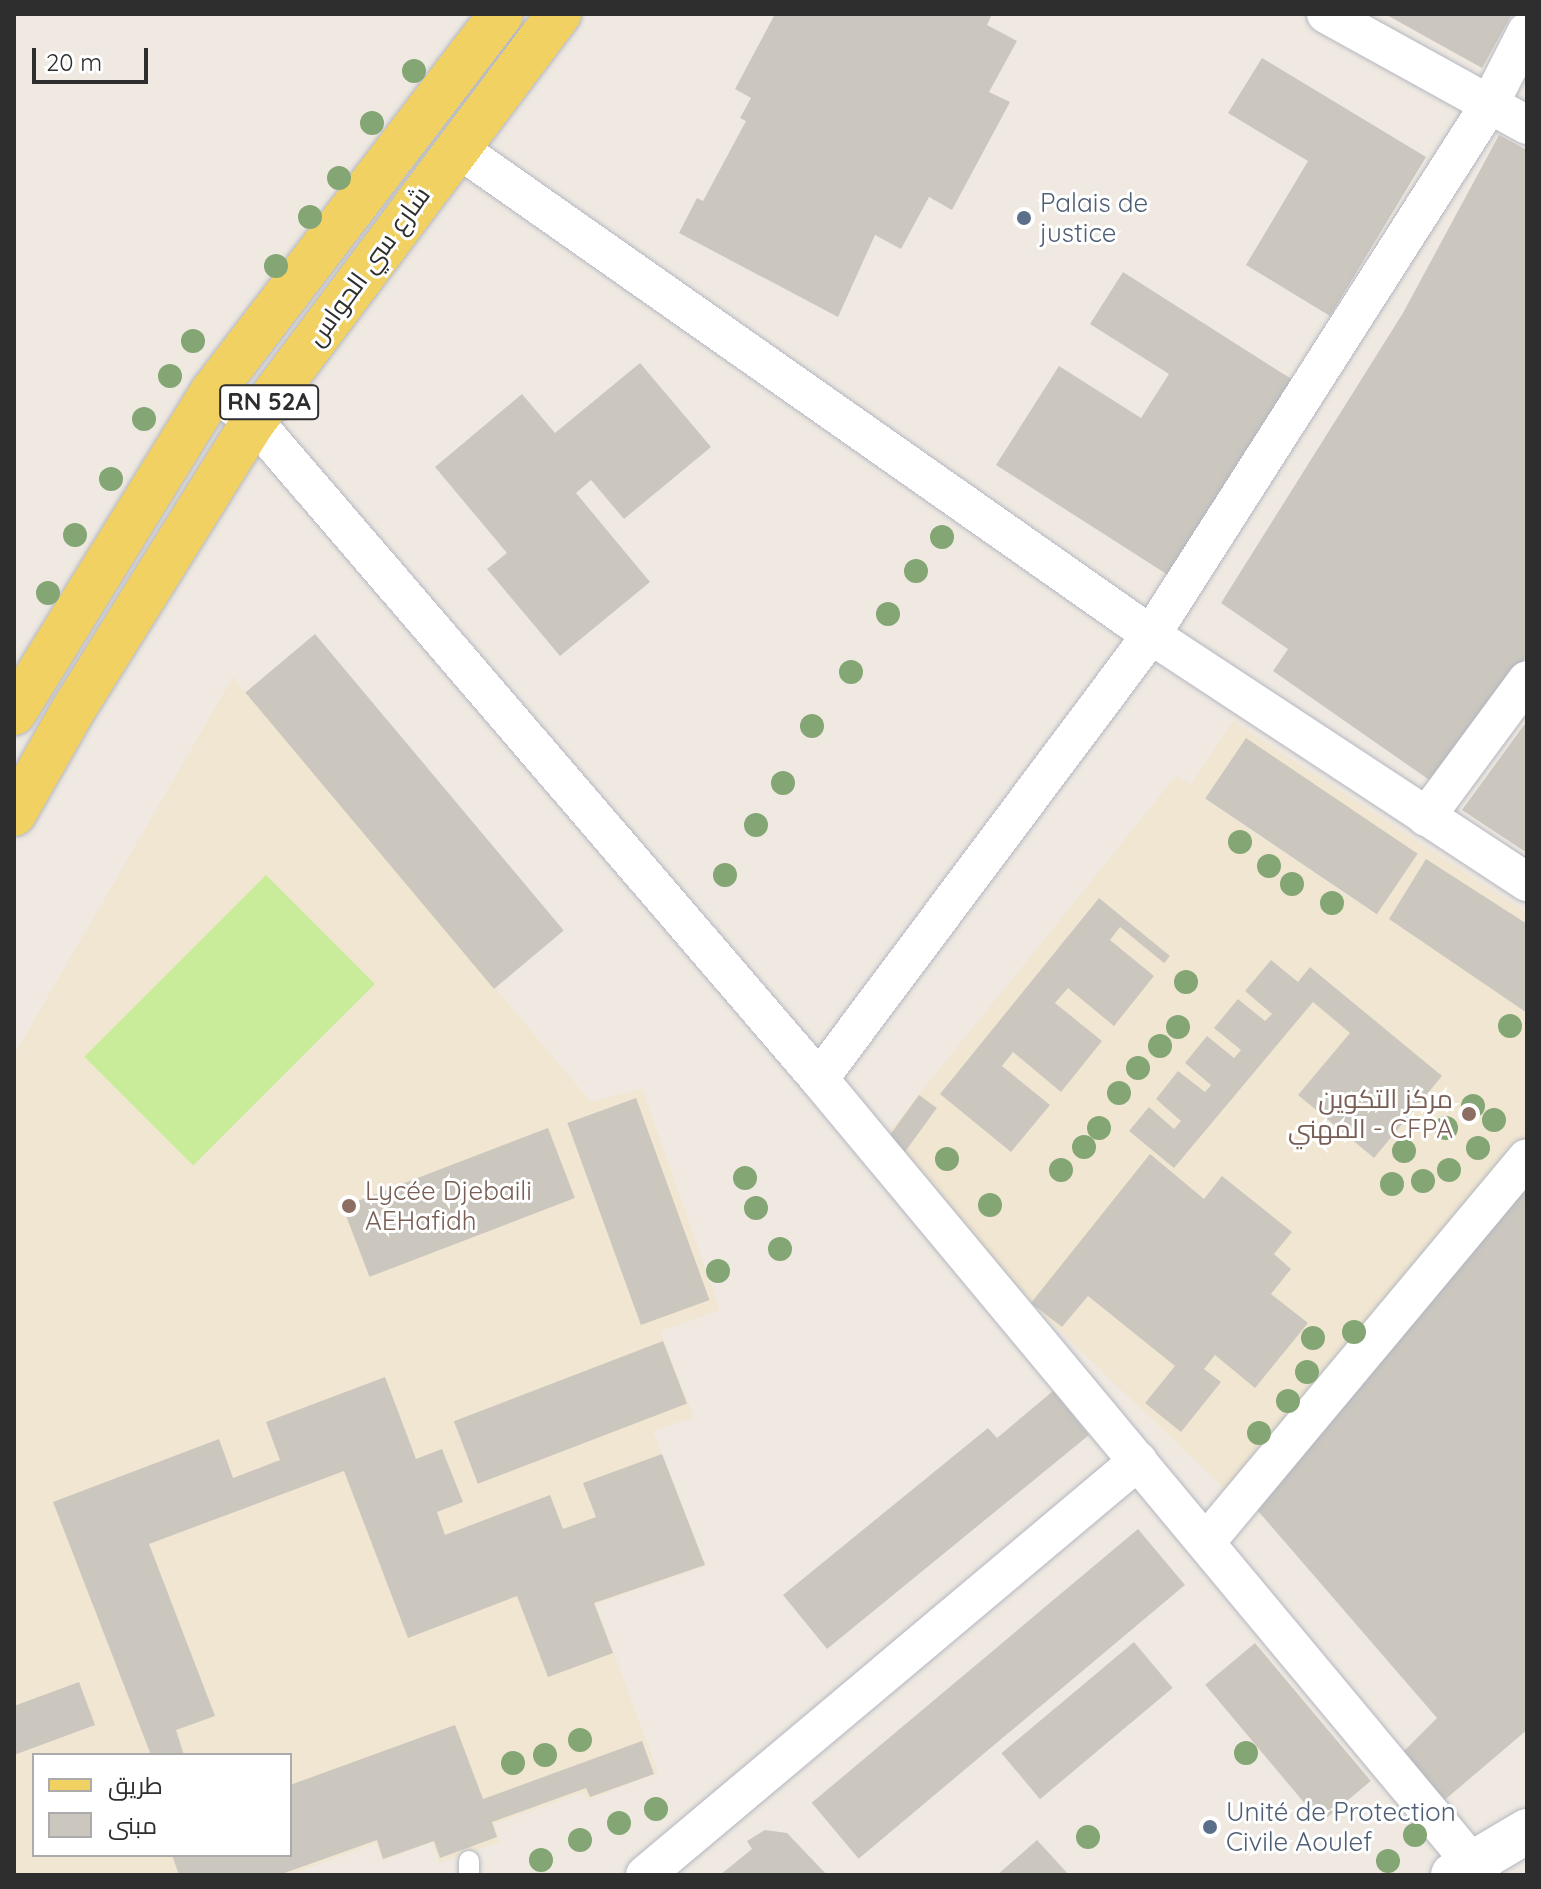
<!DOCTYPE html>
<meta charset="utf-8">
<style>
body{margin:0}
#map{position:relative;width:1541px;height:1889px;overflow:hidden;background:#efe9e1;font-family:Quicksand,Cairo,sans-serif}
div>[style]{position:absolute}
.education>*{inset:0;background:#f0e6d1}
.pitch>*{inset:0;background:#c9ec9a;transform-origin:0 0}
.building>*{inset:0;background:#cbc7bf;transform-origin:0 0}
.roads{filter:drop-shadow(0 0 2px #b4b7c1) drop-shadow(0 0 2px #b4b7c1)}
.service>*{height:20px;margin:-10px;padding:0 10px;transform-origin:10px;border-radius:10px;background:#fff}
.minor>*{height:38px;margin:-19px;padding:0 19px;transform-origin:19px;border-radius:19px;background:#fff}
.tertiary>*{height:44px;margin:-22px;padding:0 22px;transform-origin:22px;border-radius:22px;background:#fff}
.primary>*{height:44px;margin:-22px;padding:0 22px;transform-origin:22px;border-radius:22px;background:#f2d163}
.trees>*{width:24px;height:24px;margin:-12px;border-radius:50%;background:#84a574}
.dots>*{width:22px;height:22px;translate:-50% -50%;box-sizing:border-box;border:4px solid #fff;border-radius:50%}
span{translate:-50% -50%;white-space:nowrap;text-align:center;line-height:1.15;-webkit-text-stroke:6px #fff;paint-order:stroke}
.shield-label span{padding:2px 6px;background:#fff;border:2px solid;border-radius:6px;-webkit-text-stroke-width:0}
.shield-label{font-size:24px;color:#2e2e2e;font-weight:700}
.service-label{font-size:26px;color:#4e5e75}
.left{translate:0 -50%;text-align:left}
.street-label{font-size:26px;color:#2e2e2e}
.education-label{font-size:26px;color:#785e54}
.right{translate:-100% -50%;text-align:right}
.frame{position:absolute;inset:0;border:16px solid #2e2e2e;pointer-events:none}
.legend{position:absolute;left:32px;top:1753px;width:260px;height:104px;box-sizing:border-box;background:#fff;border:2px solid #ababab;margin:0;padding:10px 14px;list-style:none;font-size:24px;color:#2e2e2e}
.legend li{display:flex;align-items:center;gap:16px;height:40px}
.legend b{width:40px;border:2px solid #ababab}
.scale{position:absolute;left:32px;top:48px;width:116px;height:36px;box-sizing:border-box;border:4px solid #2e2e2e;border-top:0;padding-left:10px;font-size:24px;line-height:28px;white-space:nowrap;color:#2e2e2e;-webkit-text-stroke:6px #fff;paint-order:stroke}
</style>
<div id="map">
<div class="education">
<div style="clip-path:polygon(evenodd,233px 677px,591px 1102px,642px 1089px,720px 1310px,660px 1331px,694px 1417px,653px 1431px,706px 1566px,596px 1604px,658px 1773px,587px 1800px,584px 1792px,494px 1824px,500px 1842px,439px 1863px,432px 1842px,383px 1861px,376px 1843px,290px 1875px,14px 1875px,14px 1055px,233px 677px,34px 1755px,290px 1755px,290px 1855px,34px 1855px,34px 1755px)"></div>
<div style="clip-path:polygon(evenodd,1233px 721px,1527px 913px,1527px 924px,1426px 859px,1389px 919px,1527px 1013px,1527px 1147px,1233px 1497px,1032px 1304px,883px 1139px,1176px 776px,1191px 784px,1233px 721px,1246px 739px,1376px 915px,1205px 799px,1246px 739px,1233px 721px,1099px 898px,1170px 956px,1164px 962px,1120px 927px,1110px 940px,1154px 976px,1113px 1025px,1068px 988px,1055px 1003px,1102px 1041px,1060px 1091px,1013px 1052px,1002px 1066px,1049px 1105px,1011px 1152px,940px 1094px,1099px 898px,1233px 721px,1271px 960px,1298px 982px,1311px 967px,1441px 1076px,1373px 1158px,1298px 1095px,1350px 1033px,1313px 1002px,1174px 1168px,1129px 1131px,1149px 1107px,1174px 1129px,1181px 1121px,1156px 1099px,1178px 1071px,1205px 1092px,1211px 1085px,1185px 1063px,1234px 1058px,1241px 1050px,1214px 1028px,1238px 999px,1265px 1021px,1272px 1014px,1245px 991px,1271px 960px,1233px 721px,1150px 1155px,1204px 1199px,1222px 1176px,1291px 1232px,1274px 1254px,1291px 1269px,1271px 1294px,1255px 1387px,1215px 1355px,1204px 1369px,1220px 1382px,1145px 1403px,1175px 1366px,1088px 1296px,1062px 1327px,1032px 1303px,1150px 1155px)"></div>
</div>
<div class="pitch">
<div style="left:266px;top:875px;width:154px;height:257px;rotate:45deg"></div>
</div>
<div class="building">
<div style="clip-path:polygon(775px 14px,992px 14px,987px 25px,1017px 41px,989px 92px,1010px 102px,952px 210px,929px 197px,901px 249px,875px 235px,838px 317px,679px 233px,697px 198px,703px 201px,746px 121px,740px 118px,751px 98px,735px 89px)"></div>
<div style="clip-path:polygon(1385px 14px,1512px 14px,1482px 68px)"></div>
<div style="clip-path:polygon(1262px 58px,1426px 157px,1330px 316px,1246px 265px,1308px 161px,1228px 113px)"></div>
<div style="clip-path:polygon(1499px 135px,1527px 150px,1527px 655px,1438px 786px,1273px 671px,1288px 649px,1221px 603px,1403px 313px)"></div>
<div style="clip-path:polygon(1123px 272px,1293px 380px,1168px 575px,996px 465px,1059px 366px,1141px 418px,1169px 374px,1090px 324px)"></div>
<div style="clip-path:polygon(640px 363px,711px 447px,624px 519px,591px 480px,576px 493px,650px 582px,560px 656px,487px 569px,507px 553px,435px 467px,522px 394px,555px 433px)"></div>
<div style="left:315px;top:634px;width:387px;height:91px;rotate:50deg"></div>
<div style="clip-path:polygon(1527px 721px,1527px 853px,1462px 810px)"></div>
<div style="left:1246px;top:738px;width:207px;height:73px;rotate:34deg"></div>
<div style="clip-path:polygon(1426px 859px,1527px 924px,1527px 1013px,1389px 919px)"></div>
<div style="clip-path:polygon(1099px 898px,1170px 956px,1164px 963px,1120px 927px,1110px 940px,1154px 976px,1114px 1026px,1068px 988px,1055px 1003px,1102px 1041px,1061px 1092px,1013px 1052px,1002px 1066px,1050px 1105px,1011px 1152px,940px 1094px)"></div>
<div style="clip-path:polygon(1271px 960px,1298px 982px,1310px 967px,1442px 1076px,1374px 1158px,1298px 1095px,1350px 1033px,1313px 1002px,1174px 1168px,1129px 1131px,1149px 1107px,1174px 1129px,1181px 1121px,1156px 1099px,1178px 1071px,1205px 1092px,1211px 1085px,1185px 1063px,1207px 1036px,1234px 1058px,1241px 1050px,1214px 1028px,1238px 999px,1265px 1021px,1272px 1014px,1245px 991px)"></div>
<div style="left:919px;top:1095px;width:22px;height:55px;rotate:36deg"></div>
<div style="left:636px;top:1098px;width:215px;height:73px;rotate:70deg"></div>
<div style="left:548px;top:1128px;width:75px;height:220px;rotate:69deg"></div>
<div style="clip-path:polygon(1150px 1154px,1204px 1199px,1222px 1176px,1292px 1232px,1274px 1254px,1291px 1269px,1271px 1294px,1308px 1323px,1255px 1388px,1215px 1355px,1204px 1369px,1221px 1382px,1181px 1432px,1145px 1403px,1175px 1366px,1088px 1296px,1062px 1327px,1031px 1303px)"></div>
<div style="clip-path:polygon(1527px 1179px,1527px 1730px,1441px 1803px,1399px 1756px,1437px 1718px,1252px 1504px)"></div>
<div style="left:663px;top:1341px;width:67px;height:224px;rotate:69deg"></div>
<div style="clip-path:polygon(385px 1377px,416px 1459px,442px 1449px,463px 1502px,437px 1512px,445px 1535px,550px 1495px,563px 1529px,596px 1517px,583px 1483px,662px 1454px,705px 1565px,594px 1603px,613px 1653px,548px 1677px,517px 1596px,408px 1638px,344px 1471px,149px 1544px,215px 1716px,176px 1730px,184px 1755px,151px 1755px,53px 1502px,219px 1439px,233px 1478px,280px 1460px,266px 1422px)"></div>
<div style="clip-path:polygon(1053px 1391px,1089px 1435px,827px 1649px,783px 1595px,988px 1428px,997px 1438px)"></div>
<div style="left:1138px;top:1529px;width:73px;height:426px;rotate:50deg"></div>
<div style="left:1134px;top:1642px;width:60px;height:173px;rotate:50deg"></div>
<div style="left:1255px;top:1643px;width:180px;height:65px;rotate:50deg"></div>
<div style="clip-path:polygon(79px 1682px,95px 1725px,14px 1755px,14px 1706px)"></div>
<div style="clip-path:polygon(455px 1725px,483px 1799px,642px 1741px,654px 1774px,590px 1797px,586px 1788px,492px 1822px,497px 1837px,440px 1858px,434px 1841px,383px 1859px,377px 1840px,279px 1875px,179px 1875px,172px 1855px,290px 1855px,290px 1785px)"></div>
<div style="clip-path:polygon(765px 1830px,787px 1833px,827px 1875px,720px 1875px,752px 1849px,747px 1841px)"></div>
<div style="clip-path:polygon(1037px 1840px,1069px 1875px,997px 1875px)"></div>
</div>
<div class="roads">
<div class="service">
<div style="left:469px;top:1861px;width:14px;rotate:90deg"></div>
</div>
<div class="minor">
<div style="left:1326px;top:14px;width:230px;rotate:28.9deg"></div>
<div style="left:456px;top:147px;width:849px;rotate:35.07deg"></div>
<div style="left:1151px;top:635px;width:450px;rotate:33.3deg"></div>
<div style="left:213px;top:391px;width:51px;rotate:36.2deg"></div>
<div style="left:254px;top:421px;width:867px;rotate:49.35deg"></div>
<div style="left:819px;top:1079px;width:1036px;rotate:50.21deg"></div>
<div style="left:1426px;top:817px;width:170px;rotate:-53.6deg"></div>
<div style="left:819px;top:1079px;width:554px;rotate:-53.21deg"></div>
<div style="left:1151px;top:635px;width:629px;rotate:-57.47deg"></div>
<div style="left:1489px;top:105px;width:83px;rotate:-62.8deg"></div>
<div style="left:1206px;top:1542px;width:500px;rotate:-50.11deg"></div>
<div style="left:645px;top:1875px;width:644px;rotate:-40.02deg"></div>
</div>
<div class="tertiary">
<div style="left:1453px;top:1875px;width:86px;rotate:-30.7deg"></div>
</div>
<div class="primary">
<div style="left:14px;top:713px;width:379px;rotate:-58.3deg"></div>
<div style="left:213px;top:391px;width:474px;rotate:-52.6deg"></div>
<div style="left:14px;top:814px;width:117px;rotate:-60.4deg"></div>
<div style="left:72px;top:712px;width:343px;rotate:-58deg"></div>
<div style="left:254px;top:421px;width:509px;rotate:-53.15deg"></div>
</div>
</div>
<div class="trees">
<div style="left:414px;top:71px"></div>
<div style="left:372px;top:123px"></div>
<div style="left:339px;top:178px"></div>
<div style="left:310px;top:217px"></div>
<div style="left:276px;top:266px"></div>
<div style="left:193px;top:341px"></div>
<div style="left:170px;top:376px"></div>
<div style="left:144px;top:419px"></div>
<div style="left:111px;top:479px"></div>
<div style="left:75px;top:535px"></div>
<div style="left:942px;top:537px"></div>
<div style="left:916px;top:571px"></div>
<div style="left:48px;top:593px"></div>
<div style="left:888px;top:614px"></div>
<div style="left:851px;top:672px"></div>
<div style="left:812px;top:726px"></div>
<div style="left:783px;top:783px"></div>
<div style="left:756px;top:825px"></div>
<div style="left:1240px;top:842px"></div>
<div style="left:1269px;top:866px"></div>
<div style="left:725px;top:875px"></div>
<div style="left:1292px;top:884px"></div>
<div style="left:1332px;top:903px"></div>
<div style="left:1186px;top:982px"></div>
<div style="left:1510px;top:1026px"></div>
<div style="left:1178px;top:1027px"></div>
<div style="left:1160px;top:1046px"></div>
<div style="left:1138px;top:1068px"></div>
<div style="left:1119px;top:1093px"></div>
<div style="left:1473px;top:1106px"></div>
<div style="left:1494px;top:1120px"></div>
<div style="left:1099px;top:1128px"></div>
<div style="left:1446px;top:1128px"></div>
<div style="left:1084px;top:1147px"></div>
<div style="left:1478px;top:1148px"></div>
<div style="left:1404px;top:1151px"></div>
<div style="left:947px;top:1159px"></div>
<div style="left:1061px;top:1170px"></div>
<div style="left:1449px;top:1170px"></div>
<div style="left:745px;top:1178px"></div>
<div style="left:1423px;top:1181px"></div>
<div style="left:1392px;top:1184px"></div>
<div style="left:990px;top:1205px"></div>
<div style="left:756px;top:1208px"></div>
<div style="left:780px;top:1249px"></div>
<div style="left:718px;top:1271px"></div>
<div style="left:1354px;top:1332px"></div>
<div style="left:1313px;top:1338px"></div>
<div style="left:1307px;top:1372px"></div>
<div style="left:1288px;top:1401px"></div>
<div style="left:1259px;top:1433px"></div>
<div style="left:580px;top:1740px"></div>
<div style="left:1246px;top:1753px"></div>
<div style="left:545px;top:1755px"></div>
<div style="left:513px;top:1763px"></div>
<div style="left:656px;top:1809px"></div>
<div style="left:619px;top:1823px"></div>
<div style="left:1415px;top:1835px"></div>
<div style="left:1088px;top:1837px"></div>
<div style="left:580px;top:1840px"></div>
<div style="left:541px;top:1860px"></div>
<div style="left:1388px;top:1861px"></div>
</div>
<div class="dots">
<div style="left:1024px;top:218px;background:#5c6f8a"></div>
<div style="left:1469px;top:1114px;background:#8d6e63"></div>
<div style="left:349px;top:1206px;background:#8d6e63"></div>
<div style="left:1210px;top:1827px;background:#5c6f8a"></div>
</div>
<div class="shield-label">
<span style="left:269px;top:402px">RN 52A</span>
</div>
<div class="service-label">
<span class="left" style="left:1040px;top:218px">Palais de<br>justice</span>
<span class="left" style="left:1226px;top:1827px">Unité de Protection<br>Civile Aoulef</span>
</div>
<div class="street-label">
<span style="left:368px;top:266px;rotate:-54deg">شارع سي الحواس</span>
</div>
<div class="education-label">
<span class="right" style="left:1453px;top:1114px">مركز التكوين<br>المهني - CFPA</span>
<span class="left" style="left:365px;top:1206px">Lycée Djebaili<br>AEHafidh</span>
</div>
<div class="frame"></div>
<ul class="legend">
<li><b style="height:10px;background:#f2d163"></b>طريق</li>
<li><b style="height:22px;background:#cbc7bf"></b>مبنى</li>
</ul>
<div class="scale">20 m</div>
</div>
